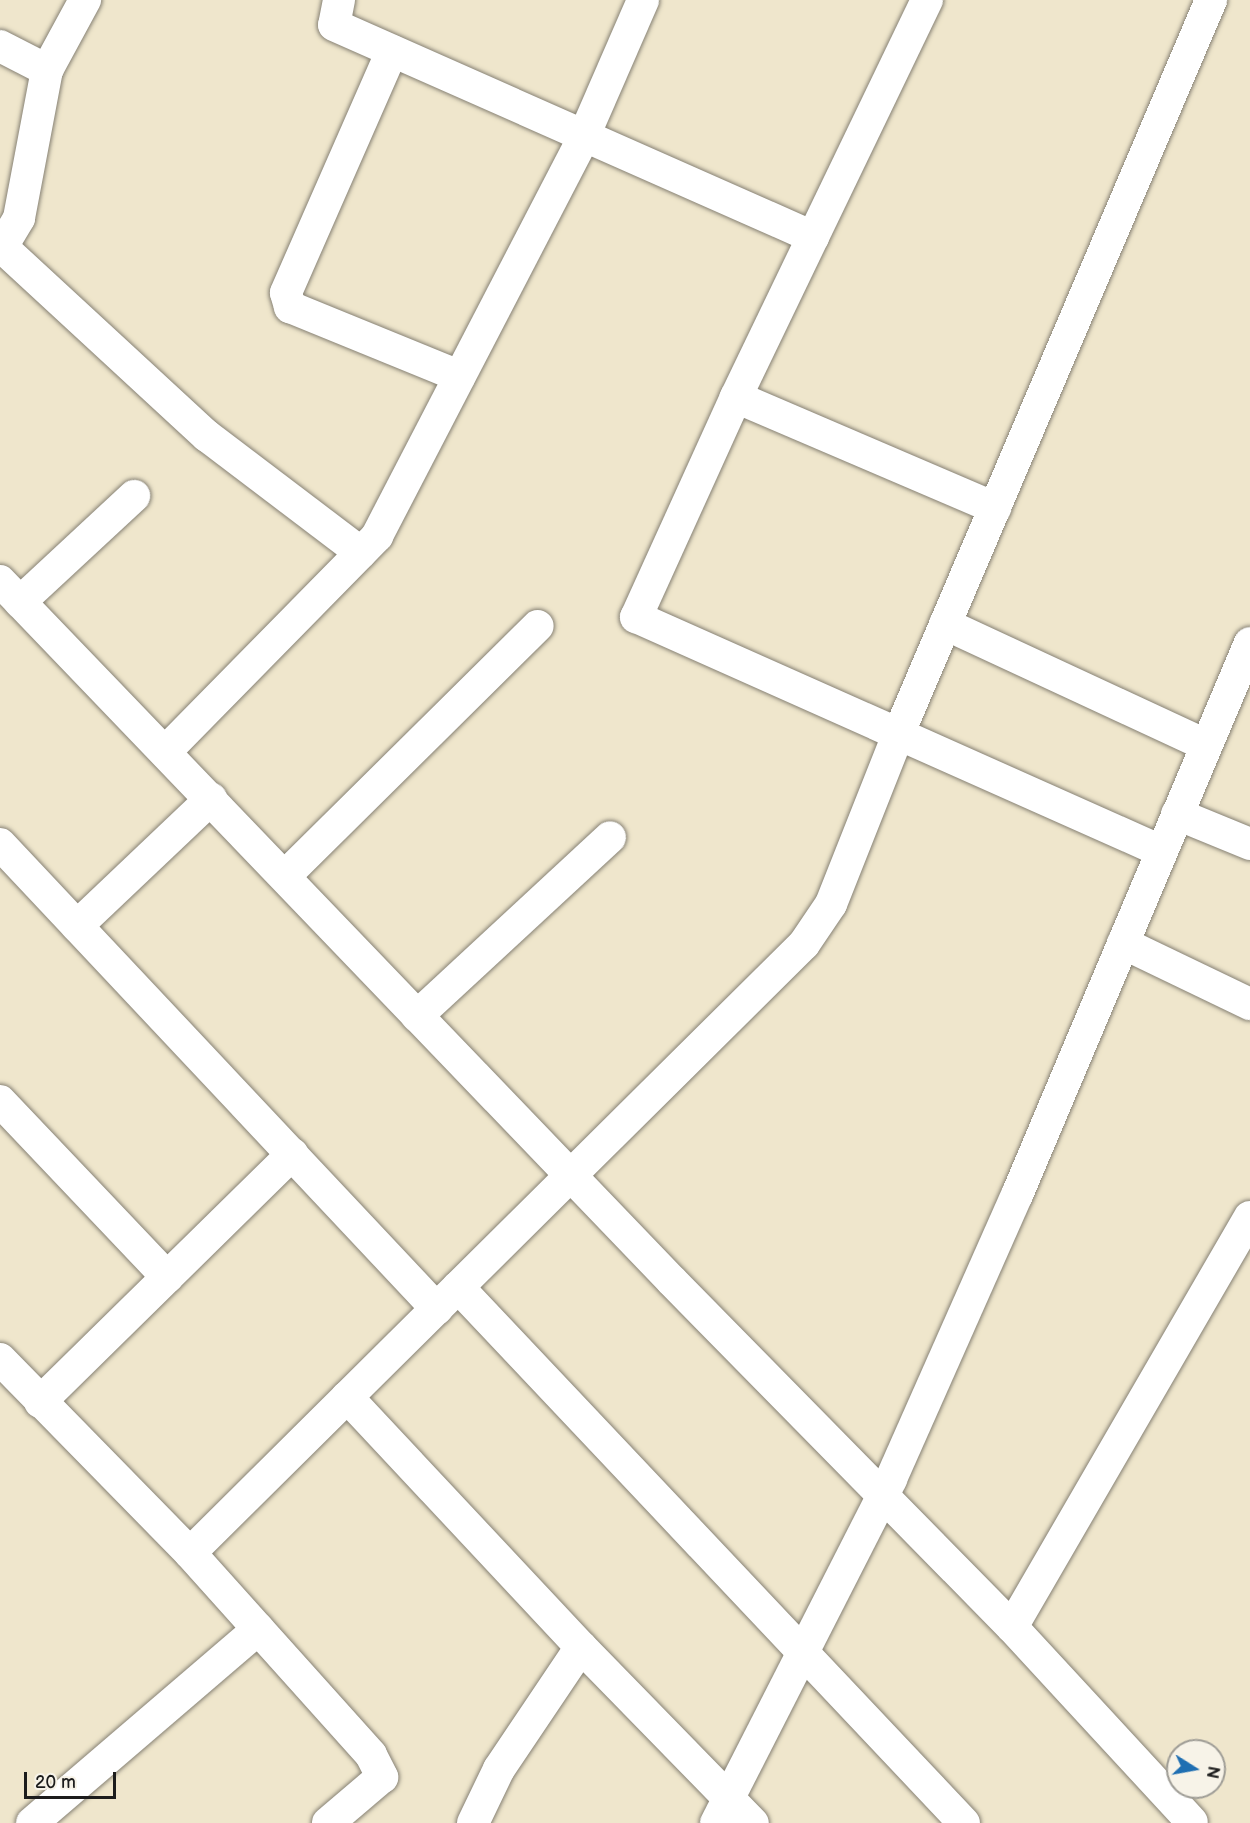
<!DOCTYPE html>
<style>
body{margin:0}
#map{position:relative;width:1250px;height:1823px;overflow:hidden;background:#efe6cc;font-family:"Balsamiq Sans",sans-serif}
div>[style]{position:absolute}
.roads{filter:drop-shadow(0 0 2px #868174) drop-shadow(0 0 2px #868174)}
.minor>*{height:32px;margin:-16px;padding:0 16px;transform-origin:16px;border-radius:16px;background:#fff}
span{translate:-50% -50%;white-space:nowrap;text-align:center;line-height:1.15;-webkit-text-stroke:5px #f7f3e8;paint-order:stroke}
.north{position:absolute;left:1166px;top:1739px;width:60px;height:60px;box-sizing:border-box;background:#f7f3e8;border:2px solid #9f9d96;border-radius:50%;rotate:101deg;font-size:16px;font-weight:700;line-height:24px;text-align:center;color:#1c1c1c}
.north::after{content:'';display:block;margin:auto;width:21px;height:27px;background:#1f6fb2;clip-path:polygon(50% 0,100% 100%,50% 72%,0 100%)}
.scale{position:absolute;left:24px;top:1772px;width:92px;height:27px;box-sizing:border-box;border:3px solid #1c1c1c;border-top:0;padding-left:8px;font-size:18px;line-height:21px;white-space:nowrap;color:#1c1c1c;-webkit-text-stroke:4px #f7f3e8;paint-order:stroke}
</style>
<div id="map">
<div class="roads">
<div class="minor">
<div style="left:339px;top:0;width:25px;rotate:101deg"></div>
<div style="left:334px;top:25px;width:524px;rotate:23.87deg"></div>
<div style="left:927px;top:0;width:441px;rotate:115.7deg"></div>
<div style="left:736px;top:397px;width:242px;rotate:114.4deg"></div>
<div style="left:636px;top:617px;width:575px;rotate:24.02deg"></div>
<div style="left:0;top:46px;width:53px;rotate:27.1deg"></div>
<div style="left:392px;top:51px;width:264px;rotate:113.7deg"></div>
<div style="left:286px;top:293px;width:15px;rotate:74deg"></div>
<div style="left:290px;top:307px;width:183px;rotate:22.2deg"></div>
<div style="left:2px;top:247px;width:279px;rotate:42.7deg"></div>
<div style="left:207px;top:436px;width:193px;rotate:37.2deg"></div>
<div style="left:0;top:250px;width:37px;rotate:-59deg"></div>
<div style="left:19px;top:218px;width:151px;rotate:-79.3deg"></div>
<div style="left:47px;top:70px;width:80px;rotate:-61.5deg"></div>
<div style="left:736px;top:397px;width:282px;rotate:23.2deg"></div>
<div style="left:0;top:581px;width:970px;rotate:46.17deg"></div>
<div style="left:672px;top:1281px;width:485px;rotate:45.5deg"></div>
<div style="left:1012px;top:1627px;width:265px;rotate:47.3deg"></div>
<div style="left:20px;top:602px;width:156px;rotate:-42.9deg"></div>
<div style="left:945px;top:624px;width:288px;rotate:24.9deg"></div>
<div style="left:165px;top:752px;width:303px;rotate:-45.5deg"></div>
<div style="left:377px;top:536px;width:450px;rotate:-62.6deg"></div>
<div style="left:584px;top:136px;width:148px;rotate:-66.5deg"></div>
<div style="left:1177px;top:814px;width:79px;rotate:22.3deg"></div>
<div style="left:0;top:844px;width:638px;rotate:46.78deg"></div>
<div style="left:286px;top:875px;width:354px;rotate:-44.7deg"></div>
<div style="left:77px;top:926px;width:185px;rotate:-43.5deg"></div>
<div style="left:1123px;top:943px;width:141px;rotate:25.7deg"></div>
<div style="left:417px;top:1016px;width:263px;rotate:-42.8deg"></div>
<div style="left:0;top:1101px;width:243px;rotate:46.5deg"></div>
<div style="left:458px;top:1287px;width:737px;rotate:46.65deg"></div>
<div style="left:0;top:1359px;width:272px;rotate:45.6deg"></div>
<div style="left:190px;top:1553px;width:271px;rotate:48.1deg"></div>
<div style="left:371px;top:1755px;width:25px;rotate:63deg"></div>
<div style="left:382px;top:1777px;width:71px;rotate:139.6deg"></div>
<div style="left:347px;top:1397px;width:342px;rotate:46.9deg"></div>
<div style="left:581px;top:1647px;width:246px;rotate:45.7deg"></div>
<div style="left:40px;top:1402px;width:354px;rotate:-44.5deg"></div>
<div style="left:190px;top:1553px;width:865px;rotate:-44.77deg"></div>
<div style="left:804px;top:944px;width:48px;rotate:-56deg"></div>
<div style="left:831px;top:904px;width:182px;rotate:-68.4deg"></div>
<div style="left:898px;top:735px;width:799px;rotate:-66.93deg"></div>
<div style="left:1012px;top:1627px;width:474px;rotate:-59.9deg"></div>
<div style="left:32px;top:1823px;width:298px;rotate:-40.6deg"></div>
<div style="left:473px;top:1823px;width:60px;rotate:-64.3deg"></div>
<div style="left:499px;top:1769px;width:147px;rotate:-56.1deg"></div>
<div style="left:716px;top:1823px;width:386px;rotate:-63deg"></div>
<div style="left:891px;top:1479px;width:311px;rotate:-66.1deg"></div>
<div style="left:1017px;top:1195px;width:599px;rotate:-67.12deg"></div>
</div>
</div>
<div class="north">N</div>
<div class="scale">20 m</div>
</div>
